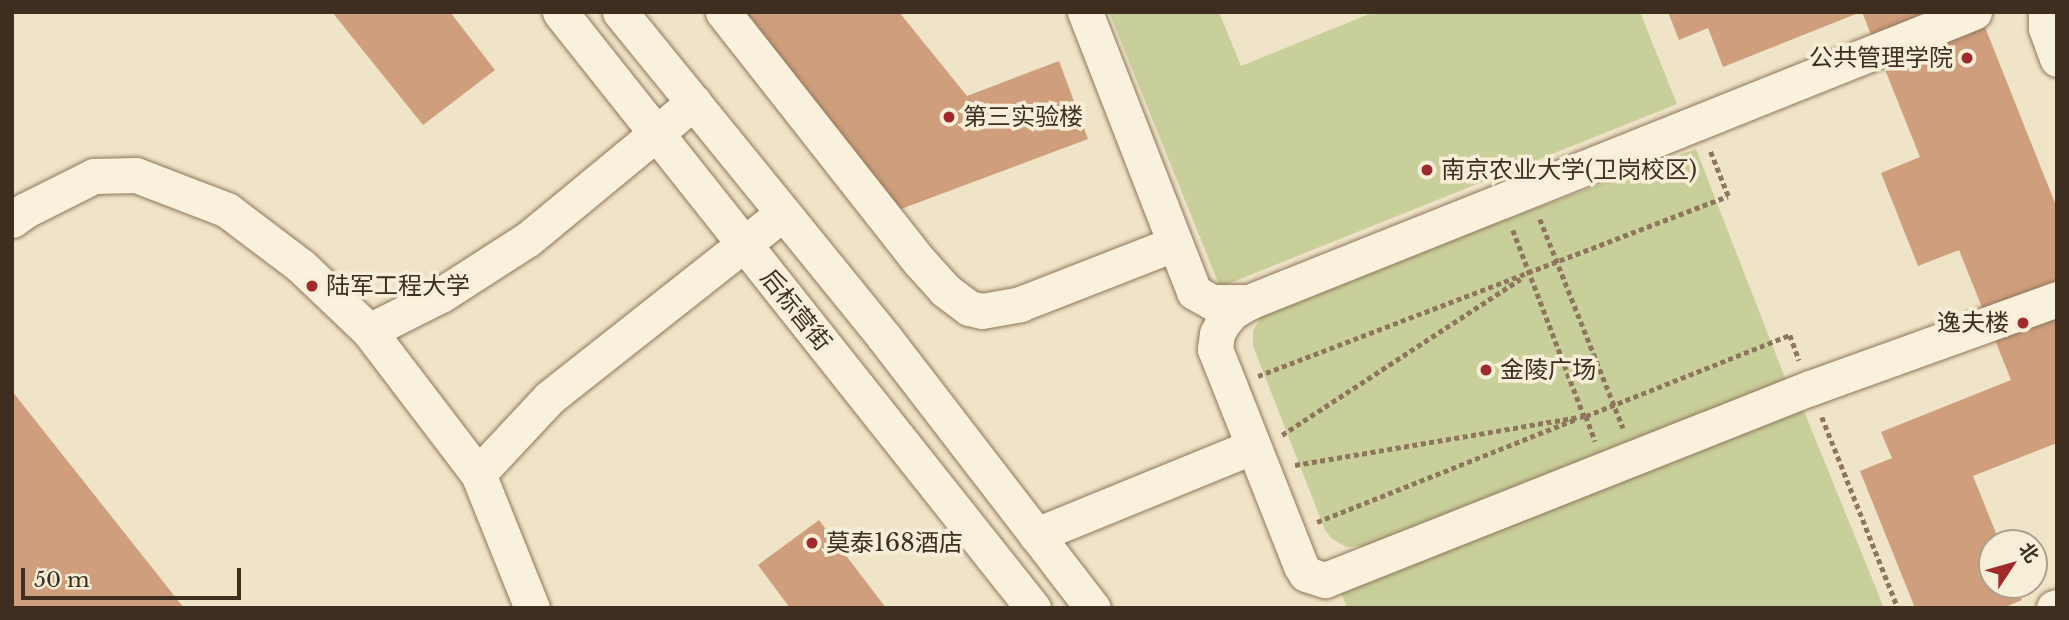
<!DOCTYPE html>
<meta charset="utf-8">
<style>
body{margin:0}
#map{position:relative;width:2069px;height:620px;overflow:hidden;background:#f0e4c8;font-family:"Libre Baskerville","Noto Sans SC",serif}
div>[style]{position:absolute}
.green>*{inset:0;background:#c9cf9b}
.building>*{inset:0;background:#cf9f7d}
.path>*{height:4.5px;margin-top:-2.25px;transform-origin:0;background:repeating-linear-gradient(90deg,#8d765c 0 5px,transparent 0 8.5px)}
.roads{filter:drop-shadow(0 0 2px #8d765c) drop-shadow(0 0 2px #8d765c)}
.minor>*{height:35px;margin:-17.5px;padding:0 17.5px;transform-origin:17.5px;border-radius:17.5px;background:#faf1dc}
.dots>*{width:19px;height:19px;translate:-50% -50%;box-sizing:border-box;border:4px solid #f7eed8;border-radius:50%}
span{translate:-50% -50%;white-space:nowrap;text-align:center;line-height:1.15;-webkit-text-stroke:7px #f7eed8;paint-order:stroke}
.poi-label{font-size:24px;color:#3d2e20}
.right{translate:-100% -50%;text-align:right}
.left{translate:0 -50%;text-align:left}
.street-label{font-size:24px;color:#3d2e20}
.frame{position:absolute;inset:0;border:14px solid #3d2e20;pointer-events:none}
.north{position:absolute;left:1978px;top:529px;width:70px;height:70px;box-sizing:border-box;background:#f7eed8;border:2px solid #ada18e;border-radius:50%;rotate:54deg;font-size:19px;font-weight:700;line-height:28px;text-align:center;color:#3d2e20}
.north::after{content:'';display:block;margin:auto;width:24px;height:32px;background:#9e2a2b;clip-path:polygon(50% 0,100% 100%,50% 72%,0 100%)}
.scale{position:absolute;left:21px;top:568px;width:220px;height:32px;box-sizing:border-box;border:4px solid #3d2e20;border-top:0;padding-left:9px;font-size:21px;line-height:24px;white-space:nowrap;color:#3d2e20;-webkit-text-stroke:5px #f7eed8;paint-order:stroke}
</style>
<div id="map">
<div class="green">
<div style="clip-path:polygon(1109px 12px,1219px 12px,1241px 66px,1374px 12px,1640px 12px,1677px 104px,1220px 287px)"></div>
<div style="clip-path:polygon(1696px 149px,1787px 383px,1363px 546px,1346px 547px,1331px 538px,1325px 530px,1253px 346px,1253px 331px,1262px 315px,1270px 307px)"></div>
<div style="clip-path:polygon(1802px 406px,1884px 608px,1347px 608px,1341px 592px)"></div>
</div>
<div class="building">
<div style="clip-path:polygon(332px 12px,450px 12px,495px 70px,423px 125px)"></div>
<div style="clip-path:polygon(734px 12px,899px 12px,967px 96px,1059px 61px,1088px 139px,893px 212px)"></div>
<div style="clip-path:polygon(1668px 12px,1861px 12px,1723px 67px,1708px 28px,1679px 40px)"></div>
<div style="clip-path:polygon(1862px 12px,1979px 12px,2057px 208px,2057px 443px,1973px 476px,2000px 543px,1992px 543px,1992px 585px,2016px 585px,2022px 600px,2003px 608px,1915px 608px,1860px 471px,1892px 458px,1881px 432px,2011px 380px,1959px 250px,1918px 266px,1881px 173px,1920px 157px)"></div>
<div style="clip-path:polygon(12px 391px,184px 608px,12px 608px)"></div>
<div style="clip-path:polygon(819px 520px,886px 608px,790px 608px,758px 565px)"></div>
</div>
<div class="path">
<div style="left:1540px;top:219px;width:225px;rotate:68.3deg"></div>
<div style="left:1513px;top:230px;width:199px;rotate:69.1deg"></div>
<div style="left:1258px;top:376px;width:503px;rotate:-20.96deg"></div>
<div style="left:1728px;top:196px;width:48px;rotate:-111.8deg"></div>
<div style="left:1586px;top:416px;width:27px;rotate:70deg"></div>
<div style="left:1822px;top:417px;width:206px;rotate:68.3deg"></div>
<div style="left:1282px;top:435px;width:285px;rotate:-33.2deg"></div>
<div style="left:1295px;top:465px;width:295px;rotate:-9.6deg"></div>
<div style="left:1586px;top:416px;width:219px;rotate:-21.7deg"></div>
<div style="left:1790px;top:335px;width:27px;rotate:70deg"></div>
<div style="left:1317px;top:522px;width:279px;rotate:-21.7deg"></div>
</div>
<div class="roads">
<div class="minor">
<div style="left:560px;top:12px;width:761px;rotate:51.56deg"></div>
<div style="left:620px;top:12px;width:419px;rotate:50.9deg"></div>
<div style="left:884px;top:337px;width:342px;rotate:52.4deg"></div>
<div style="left:723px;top:12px;width:318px;rotate:51.8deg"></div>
<div style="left:920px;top:262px;width:38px;rotate:48deg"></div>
<div style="left:945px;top:290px;width:30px;rotate:37deg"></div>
<div style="left:969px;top:308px;width:13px;rotate:13deg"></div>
<div style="left:982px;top:311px;width:39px;rotate:-10deg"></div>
<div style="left:1020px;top:304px;width:165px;rotate:-21.3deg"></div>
<div style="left:1085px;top:12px;width:300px;rotate:68.7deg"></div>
<div style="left:1194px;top:292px;width:21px;rotate:29deg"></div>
<div style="left:1212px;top:302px;width:37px"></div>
<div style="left:1974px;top:12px;width:781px;rotate:158.2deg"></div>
<div style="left:1249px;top:302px;width:20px;rotate:150deg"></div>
<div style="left:1232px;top:312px;width:16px;rotate:130deg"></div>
<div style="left:1222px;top:324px;width:11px;rotate:117deg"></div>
<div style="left:1217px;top:334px;width:15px;rotate:98deg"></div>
<div style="left:1215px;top:349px;width:233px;rotate:68.4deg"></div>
<div style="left:1301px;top:566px;width:9px;rotate:58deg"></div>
<div style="left:1306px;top:574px;width:20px;rotate:18deg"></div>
<div style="left:1325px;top:580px;width:522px;rotate:-21.6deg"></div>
<div style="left:1810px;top:388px;width:263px;rotate:-19.8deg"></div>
<div style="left:2046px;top:12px;width:16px;rotate:90deg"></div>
<div style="left:2046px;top:28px;width:33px;rotate:70deg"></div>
<div style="left:12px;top:220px;width:17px;rotate:-36deg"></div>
<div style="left:26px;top:210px;width:76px;rotate:-26.6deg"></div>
<div style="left:94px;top:176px;width:42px;rotate:-1.4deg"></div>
<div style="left:136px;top:175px;width:97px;rotate:21deg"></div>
<div style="left:227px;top:210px;width:93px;rotate:37.1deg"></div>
<div style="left:301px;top:266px;width:94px;rotate:43.7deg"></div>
<div style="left:369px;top:331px;width:80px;rotate:-26.6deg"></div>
<div style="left:441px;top:295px;width:103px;rotate:-32.8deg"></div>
<div style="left:528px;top:239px;width:215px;rotate:-39.5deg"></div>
<div style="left:369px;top:331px;width:180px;rotate:52.7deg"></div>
<div style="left:1036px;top:535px;width:233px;rotate:-22.2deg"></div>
<div style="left:532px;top:608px;width:144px;rotate:-111.9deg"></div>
<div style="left:478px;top:474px;width:104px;rotate:-46.9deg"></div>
<div style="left:549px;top:398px;width:298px;rotate:-38.3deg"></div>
<div style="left:2054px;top:608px;width:3px;rotate:-18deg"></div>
</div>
</div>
<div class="dots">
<div style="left:1967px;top:58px;background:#9e2a2b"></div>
<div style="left:949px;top:117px;background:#9e2a2b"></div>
<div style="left:1427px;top:170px;background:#9e2a2b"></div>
<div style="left:312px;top:286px;background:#9e2a2b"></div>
<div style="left:2023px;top:323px;background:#9e2a2b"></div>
<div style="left:1486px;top:370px;background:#9e2a2b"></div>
<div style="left:812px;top:543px;background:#9e2a2b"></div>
</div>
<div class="poi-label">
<span class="right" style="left:1953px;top:58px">公共管理学院</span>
<span class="left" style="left:963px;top:117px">第三实验楼</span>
<span class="left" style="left:1441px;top:170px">南京农业大学(卫岗校区)</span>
<span class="left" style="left:326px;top:286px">陆军工程大学</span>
<span class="right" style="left:2009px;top:323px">逸夫楼</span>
<span class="left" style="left:1500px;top:370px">金陵广场</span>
<span class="left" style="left:826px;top:543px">莫泰168酒店</span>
</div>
<div class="street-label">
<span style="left:796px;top:310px;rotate:51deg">后标营街</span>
</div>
<div class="frame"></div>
<div class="north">北</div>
<div class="scale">50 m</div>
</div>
